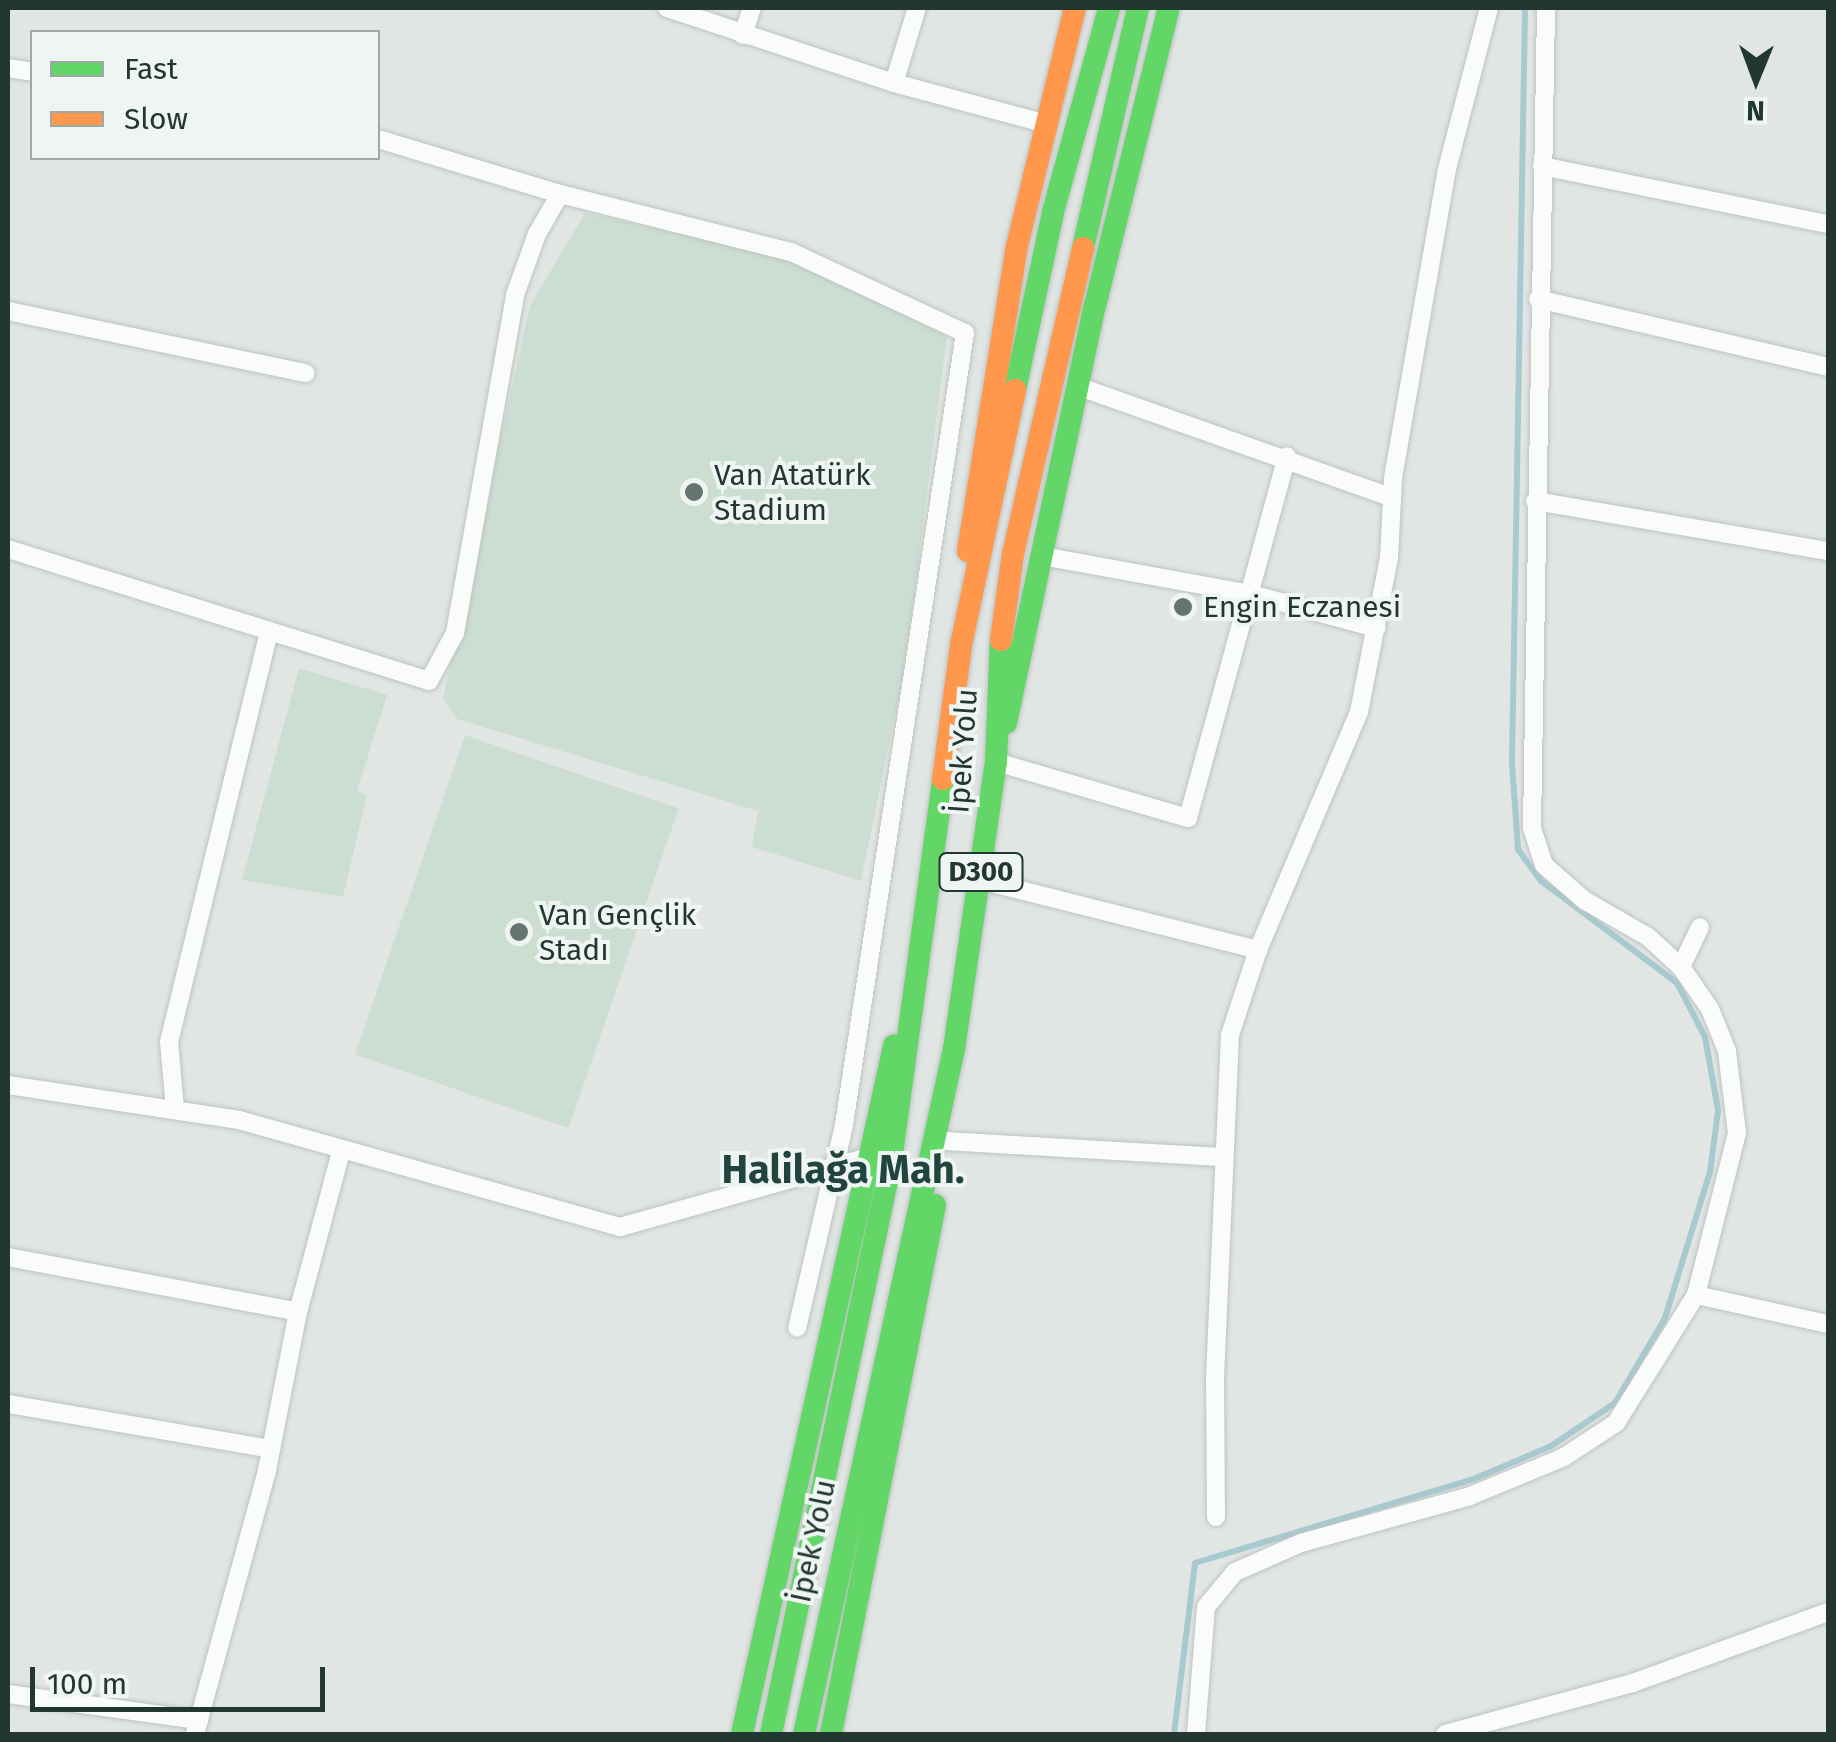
<!DOCTYPE html>
<meta charset="utf-8">
<style>
body{margin:0}
#map{position:relative;width:1836px;height:1742px;overflow:hidden;background:#e1e6e4;font-family:"Fira Sans",sans-serif}
div>[style]{position:absolute}
.green>*{inset:0;background:#ccded2;transform-origin:0 0}
.stream>*{height:6px;margin:-3px;padding:0 3px;transform-origin:3px;border-radius:3px;background:#a7c9d0}
.roads{filter:drop-shadow(0 0 2px #bec3c1) drop-shadow(0 0 2px #bec3c1)}
.street>*{height:18px;margin:-9px;padding:0 9px;transform-origin:9px;border-radius:9px;background:#fafbfb}
.fast>*{height:22px;margin:-11px;padding:0 11px;transform-origin:11px;border-radius:11px;background:#63d668}
.slow>*{height:22px;margin:-11px;padding:0 11px;transform-origin:11px;border-radius:11px;background:#ff974d}
.dots>*{width:28px;height:28px;translate:-50% -50%;box-sizing:border-box;border:5px solid #eff5f2;border-radius:50%}
span{translate:-50% -50%;white-space:nowrap;text-align:center;line-height:1.15;-webkit-text-stroke:8px #eff5f2;paint-order:stroke}
.shield-label span{padding:2px 8px;background:#eff5f2;border:2px solid;border-radius:8px;-webkit-text-stroke-width:0}
.shield-label{font-size:28px;color:#223632;font-weight:700}
.poi-label{font-size:30px;color:#223632}
.left{translate:0 -50%;text-align:left}
.street-label{font-size:30px;color:#223632}
.district-label{font-size:40px;color:#21453e;font-weight:700}
.frame{position:absolute;inset:0;border:10px solid #223632;pointer-events:none}
.legend{position:absolute;left:30px;top:30px;width:350px;height:130px;box-sizing:border-box;background:#eff5f2;border:2px solid #9da9a5;margin:0;padding:12px 18px;list-style:none;font-size:30px;color:#223632}
.legend li{display:flex;align-items:center;gap:20px;height:50px}
.legend b{width:50px;border:2px solid #9da9a5}
.north{position:absolute;left:1706px;top:30px;width:100px;height:100px;-webkit-text-stroke:8px #eff5f2;paint-order:stroke;rotate:181deg;font-size:28px;font-weight:700;line-height:40px;text-align:center;color:#223632}
.north::after{content:'';display:block;margin:auto;width:35px;height:45px;background:#223632;clip-path:polygon(50% 0,100% 100%,50% 72%,0 100%)}
.scale{position:absolute;left:30px;top:1667px;width:295px;height:45px;box-sizing:border-box;border:5px solid #223632;border-top:0;padding-left:12px;font-size:30px;line-height:35px;white-space:nowrap;color:#223632;-webkit-text-stroke:8px #eff5f2;paint-order:stroke}
</style>
<div id="map">
<div class="green">
<div style="clip-path:polygon(585px 213px,684px 235px,703px 233px,796px 259px,947px 337px,905px 666px,861px 881px,752px 847px,758px 811px,457px 719px,443px 698px,530px 306px)"></div>
<div style="clip-path:polygon(299px 668px,387px 695px,357px 791px,367px 795px,343px 897px,242px 880px)"></div>
<div style="left:465px;top:735px;width:226px;height:338px;rotate:19deg"></div>
</div>
<div class="stream">
<div style="left:1174px;top:1734px;width:172px;rotate:-83deg"></div>
<div style="left:1195px;top:1563px;width:294px;rotate:-16.8deg"></div>
<div style="left:1476px;top:1478px;width:82px;rotate:-23.1deg"></div>
<div style="left:1551px;top:1446px;width:77px;rotate:-33.9deg"></div>
<div style="left:1615px;top:1403px;width:99px;rotate:-59.5deg"></div>
<div style="left:1665px;top:1318px;width:153px;rotate:-72.9deg"></div>
<div style="left:1710px;top:1172px;width:63px;rotate:-82.6deg"></div>
<div style="left:1718px;top:1110px;width:74px;rotate:-100.1deg"></div>
<div style="left:1705px;top:1037px;width:61px;rotate:-117.4deg"></div>
<div style="left:1677px;top:983px;width:170px;rotate:-143.1deg"></div>
<div style="left:1541px;top:881px;width:39px;rotate:-126deg"></div>
<div style="left:1518px;top:849px;width:86px;rotate:-94deg"></div>
<div style="left:1512px;top:763px;width:755px;rotate:-89.01deg"></div>
</div>
<div class="roads">
<div class="street">
<div style="left:667px;top:8px;width:239px;rotate:18.3deg"></div>
<div style="left:894px;top:83px;width:158px;rotate:15deg"></div>
<div style="left:743px;top:35px;width:28px;rotate:-72deg"></div>
<div style="left:8px;top:68px;width:24px;rotate:9deg"></div>
<div style="left:894px;top:83px;width:78px;rotate:-73deg"></div>
<div style="left:378px;top:139px;width:190px;rotate:16.8deg"></div>
<div style="left:560px;top:194px;width:238px;rotate:14.1deg"></div>
<div style="left:791px;top:252px;width:192px;rotate:25deg"></div>
<div style="left:965px;top:333px;width:801px;rotate:98.69deg"></div>
<div style="left:844px;top:1125px;width:208px;rotate:103deg"></div>
<div style="left:1542px;top:166px;width:292px;rotate:11.5deg"></div>
<div style="left:1538px;top:299px;width:298px;rotate:13.2deg"></div>
<div style="left:8px;top:311px;width:304px;rotate:11.8deg"></div>
<div style="left:1080px;top:387px;width:330px;rotate:19.5deg"></div>
<div style="left:1535px;top:501px;width:297px;rotate:9.7deg"></div>
<div style="left:8px;top:549px;width:441px;rotate:17.4deg"></div>
<div style="left:429px;top:681px;width:55px;rotate:-61.6deg"></div>
<div style="left:455px;top:633px;width:343px;rotate:-79.9deg"></div>
<div style="left:515px;top:295px;width:65px;rotate:-70.2deg"></div>
<div style="left:537px;top:234px;width:46px;rotate:-60.1deg"></div>
<div style="left:1042px;top:556px;width:212px;rotate:10.3deg"></div>
<div style="left:1251px;top:594px;width:130px;rotate:15.2deg"></div>
<div style="left:996px;top:762px;width:200px;rotate:16.3deg"></div>
<div style="left:1188px;top:818px;width:375px;rotate:-74.7deg"></div>
<div style="left:980px;top:880px;width:287px;rotate:14.1deg"></div>
<div style="left:1681px;top:967px;width:44px;rotate:-64.6deg"></div>
<div style="left:8px;top:1085px;width:234px;rotate:8.6deg"></div>
<div style="left:239px;top:1120px;width:396px;rotate:15.7deg"></div>
<div style="left:620px;top:1227px;width:255px;rotate:-15.7deg"></div>
<div style="left:175px;top:1109px;width:67px;rotate:-95.1deg"></div>
<div style="left:169px;top:1042px;width:421px;rotate:-76.3deg"></div>
<div style="left:945px;top:1141px;width:276px;rotate:3.3deg"></div>
<div style="left:8px;top:1257px;width:295px;rotate:10.7deg"></div>
<div style="left:1696px;top:1295px;width:135px;rotate:12.4deg"></div>
<div style="left:8px;top:1404px;width:267px;rotate:9.7deg"></div>
<div style="left:1216px;top:1517px;width:139px;rotate:-90.4deg"></div>
<div style="left:1215px;top:1378px;width:343px;rotate:-87.5deg"></div>
<div style="left:1230px;top:1035px;width:89px;rotate:-71.8deg"></div>
<div style="left:1258px;top:950px;width:259px;rotate:-67deg"></div>
<div style="left:1359px;top:712px;width:157px;rotate:-79deg"></div>
<div style="left:1389px;top:558px;width:80px;rotate:-87.1deg"></div>
<div style="left:1393px;top:478px;width:310px;rotate:-80.1deg"></div>
<div style="left:1446px;top:173px;width:171px;rotate:-75.4deg"></div>
<div style="left:8px;top:1694px;width:193px;rotate:7.8deg"></div>
<div style="left:195px;top:1734px;width:274px;rotate:-74.7deg"></div>
<div style="left:267px;top:1470px;width:161px;rotate:-78.9deg"></div>
<div style="left:298px;top:1312px;width:166px;rotate:-75deg"></div>
<div style="left:1196px;top:1734px;width:127px;rotate:-85.5deg"></div>
<div style="left:1206px;top:1607px;width:45px;rotate:-50.4deg"></div>
<div style="left:1235px;top:1572px;width:72px;rotate:-23.7deg"></div>
<div style="left:1301px;top:1543px;width:175px;rotate:-15.5deg"></div>
<div style="left:1470px;top:1496px;width:102px;rotate:-22.5deg"></div>
<div style="left:1564px;top:1457px;width:62px;rotate:-33.2deg"></div>
<div style="left:1616px;top:1423px;width:151px;rotate:-58deg"></div>
<div style="left:1696px;top:1295px;width:167px;rotate:-75.8deg"></div>
<div style="left:1737px;top:1133px;width:83px;rotate:-97deg"></div>
<div style="left:1727px;top:1051px;width:45px;rotate:-112deg"></div>
<div style="left:1710px;top:1009px;width:51px;rotate:-124.6deg"></div>
<div style="left:1681px;top:967px;width:45px;rotate:-137.7deg"></div>
<div style="left:1648px;top:937px;width:74px;rotate:-150deg"></div>
<div style="left:1584px;top:900px;width:53px;rotate:-138.8deg"></div>
<div style="left:1544px;top:865px;width:40px;rotate:-108deg"></div>
<div style="left:1532px;top:827px;width:819px;rotate:-89.02deg"></div>
<div style="left:1445px;top:1734px;width:195px;rotate:-15.2deg"></div>
<div style="left:1633px;top:1683px;width:208px;rotate:-20deg"></div>
</div>
<div class="fast">
<div style="left:1083px;top:248px;width:246px;rotate:-77.1deg"></div>
<div style="left:1015px;top:390px;width:182px;rotate:-77.9deg"></div>
<div style="left:1053px;top:212px;width:212px;rotate:-74.6deg"></div>
<div style="left:1006px;top:723px;width:426px;rotate:-78deg"></div>
<div style="left:1095px;top:306px;width:307px;rotate:-76.1deg"></div>
<div style="left:742px;top:1734px;width:705px;rotate:-77.54deg"></div>
<div style="left:771px;top:1734px;width:585px;rotate:-78.17deg"></div>
<div style="left:891px;top:1161px;width:386px;rotate:-82.2deg"></div>
<div style="left:804px;top:1734px;width:701px;rotate:-77.65deg"></div>
<div style="left:954px;top:1049px;width:290px;rotate:-81.7deg"></div>
<div style="left:996px;top:762px;width:122px;rotate:-87.7deg"></div>
<div style="left:831px;top:1734px;width:539px;rotate:-78.88deg"></div>
</div>
<div class="slow">
<div style="left:968px;top:551px;width:309px;rotate:-80.9deg"></div>
<div style="left:1017px;top:246px;width:245px;rotate:-76.3deg"></div>
<div style="left:1001px;top:640px;width:87px;rotate:-82.1deg"></div>
<div style="left:1013px;top:554px;width:314px;rotate:-77.1deg"></div>
<div style="left:943px;top:779px;width:135px;rotate:-82.3deg"></div>
<div style="left:961px;top:645px;width:261px;rotate:-78deg"></div>
</div>
</div>
<div class="dots">
<div style="left:694px;top:492px;background:#657470"></div>
<div style="left:1183px;top:607px;background:#657470"></div>
<div style="left:519px;top:932px;background:#657470"></div>
</div>
<div class="shield-label">
<span style="left:981px;top:872px">D300</span>
</div>
<div class="poi-label">
<span class="left" style="left:714px;top:492px">Van Atatürk<br>Stadium</span>
<span class="left" style="left:1203px;top:607px">Engin Eczanesi</span>
<span class="left" style="left:539px;top:932px">Van Gençlik<br>Stadı</span>
</div>
<div class="street-label">
<span style="left:963px;top:751px;rotate:-86deg">İpek Yolu</span>
<span style="left:813px;top:1541px;rotate:-78deg">İpek Yolu</span>
</div>
<div class="district-label">
<span style="left:843px;top:1170px">Halilağa Mah.</span>
</div>
<div class="frame"></div>
<ul class="legend">
<li><b style="height:12px;background:#63d668"></b>Fast</li>
<li><b style="height:12px;background:#ff974d"></b>Slow</li>
</ul>
<div class="north">N</div>
<div class="scale">100 m</div>
</div>
